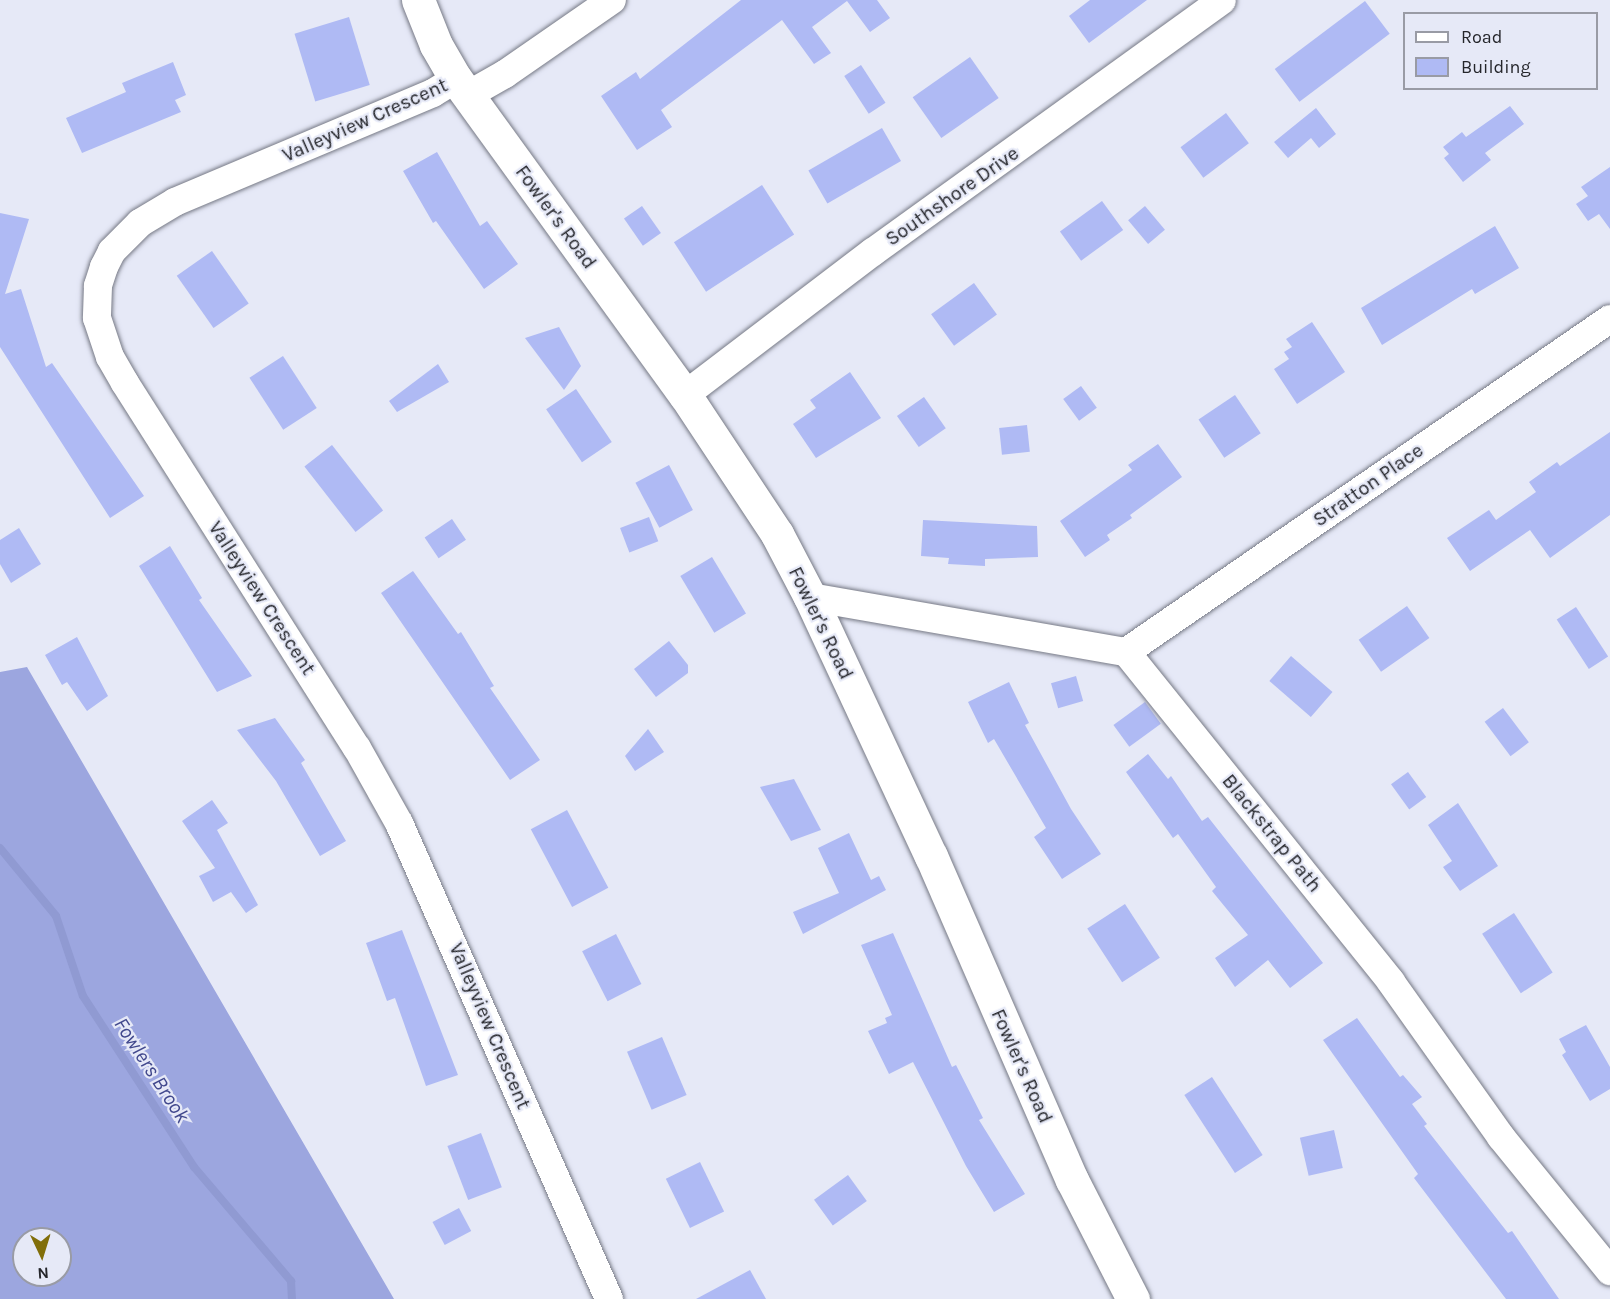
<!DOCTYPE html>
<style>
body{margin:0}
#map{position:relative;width:1610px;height:1299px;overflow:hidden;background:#e6e9f7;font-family:Karla,sans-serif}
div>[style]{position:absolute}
.forest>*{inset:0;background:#9ca6df}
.stream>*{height:8px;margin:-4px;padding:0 4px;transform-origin:4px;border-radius:4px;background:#909ad2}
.building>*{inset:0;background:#afbaf4;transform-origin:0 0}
.roads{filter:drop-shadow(0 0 2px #767985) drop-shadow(0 0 2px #767985)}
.street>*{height:28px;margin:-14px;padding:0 14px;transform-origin:14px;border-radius:14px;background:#fff}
.secondary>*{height:33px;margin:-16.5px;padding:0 16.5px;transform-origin:16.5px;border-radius:16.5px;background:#fff}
span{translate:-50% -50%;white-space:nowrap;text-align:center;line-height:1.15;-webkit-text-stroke:4.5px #e6e9f7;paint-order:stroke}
.street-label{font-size:20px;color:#25262b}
.water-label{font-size:21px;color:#41488d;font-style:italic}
.legend{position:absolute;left:1403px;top:12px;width:195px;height:78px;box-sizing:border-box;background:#e6e9f7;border:2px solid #999ba5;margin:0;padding:8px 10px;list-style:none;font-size:18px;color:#25262b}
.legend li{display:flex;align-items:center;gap:12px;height:30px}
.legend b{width:30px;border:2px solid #999ba5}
.north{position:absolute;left:12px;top:1227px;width:60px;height:60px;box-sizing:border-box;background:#e6e9f7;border:2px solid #999ba5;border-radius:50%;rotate:176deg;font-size:16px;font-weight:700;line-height:24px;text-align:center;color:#25262b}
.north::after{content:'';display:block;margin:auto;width:21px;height:27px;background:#816e0a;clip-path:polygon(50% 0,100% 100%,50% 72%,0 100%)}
</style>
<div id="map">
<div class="forest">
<div style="clip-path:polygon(evenodd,27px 667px,394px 1299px,0 1299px,0 672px,27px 667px,24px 1239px,60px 1239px,60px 1275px,24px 1275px,24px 1239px)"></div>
</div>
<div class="stream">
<div style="left:0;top:848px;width:88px;rotate:50.5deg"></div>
<div style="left:56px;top:916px;width:84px;rotate:71.4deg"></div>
<div style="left:83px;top:996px;width:204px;rotate:57deg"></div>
<div style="left:194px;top:1167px;width:150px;rotate:49.6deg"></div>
<div style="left:291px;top:1281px;width:18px;rotate:87deg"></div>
</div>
<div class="building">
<div style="clip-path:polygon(741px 0,877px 0,890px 18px,870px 32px,847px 1px,812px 27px,831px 53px,814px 64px,782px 20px,661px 110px,672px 127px,637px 150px,601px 96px,636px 72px,640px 79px)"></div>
<div style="clip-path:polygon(1090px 0,1147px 0,1089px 43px,1069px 16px)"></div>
<div style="left:1365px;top:1px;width:41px;height:113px;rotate:53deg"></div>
<div style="left:349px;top:17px;width:71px;height:57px;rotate:73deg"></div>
<div style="left:970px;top:57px;width:50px;height:70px;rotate:55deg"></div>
<div style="clip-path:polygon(173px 62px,186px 95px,175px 100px,181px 112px,82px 153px,66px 118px,126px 92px,122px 83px)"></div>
<div style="left:861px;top:65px;width:45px;height:20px;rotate:57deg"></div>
<div style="clip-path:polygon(1510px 106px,1524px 124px,1485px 153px,1491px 160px,1463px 182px,1444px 158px,1449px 154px,1443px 147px,1462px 132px,1466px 137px)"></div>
<div style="clip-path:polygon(1316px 108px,1336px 134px,1319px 148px,1311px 138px,1288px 158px,1274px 142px)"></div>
<div style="left:1226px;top:113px;width:38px;height:57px;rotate:53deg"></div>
<div style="left:882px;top:128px;width:38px;height:85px;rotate:60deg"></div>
<div style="clip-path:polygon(437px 152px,480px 226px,487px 221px,518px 264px,484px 289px,436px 221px,433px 223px,403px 171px)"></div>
<div style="clip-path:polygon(1610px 167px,1610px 229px,1599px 214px,1588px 221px,1576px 204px,1588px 196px,1581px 187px)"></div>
<div style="left:762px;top:185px;width:59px;height:105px;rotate:57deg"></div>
<div style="left:1102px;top:201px;width:36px;height:52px;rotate:54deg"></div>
<div style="left:642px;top:206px;width:33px;height:22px;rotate:55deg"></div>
<div style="left:1145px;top:206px;width:31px;height:22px;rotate:50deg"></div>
<div style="clip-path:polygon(0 213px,29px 219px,5px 294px,21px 289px,46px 367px,52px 363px,144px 496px,110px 518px,0 347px)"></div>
<div style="clip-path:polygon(1495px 226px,1519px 268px,1475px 294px,1472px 289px,1382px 345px,1361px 308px)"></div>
<div style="left:212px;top:251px;width:64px;height:43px;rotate:55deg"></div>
<div style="left:974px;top:283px;width:39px;height:53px;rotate:54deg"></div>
<div style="clip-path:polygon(1312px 322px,1345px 372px,1297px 404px,1274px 369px,1289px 359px,1284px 352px,1292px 347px,1286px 339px)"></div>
<div style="clip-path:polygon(559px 327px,581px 366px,564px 390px,525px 338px)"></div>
<div style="left:283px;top:356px;width:62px;height:40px;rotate:57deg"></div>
<div style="clip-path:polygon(438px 364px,449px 382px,397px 412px,389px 401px)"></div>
<div style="clip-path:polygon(850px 372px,881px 418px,816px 458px,793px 424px,816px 408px,810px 400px)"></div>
<div style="left:1081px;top:386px;width:27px;height:22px;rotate:54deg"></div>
<div style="left:576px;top:389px;width:64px;height:36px;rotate:56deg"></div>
<div style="left:1235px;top:395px;width:46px;height:44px;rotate:56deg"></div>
<div style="left:924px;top:397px;width:38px;height:33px;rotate:55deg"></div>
<div style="left:1027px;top:425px;width:27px;height:28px;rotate:84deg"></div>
<div style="clip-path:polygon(1610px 432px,1610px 515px,1550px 558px,1530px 530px,1470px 571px,1447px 538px,1489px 510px,1496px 520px,1536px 492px,1529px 482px,1557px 462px,1560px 466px)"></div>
<div style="clip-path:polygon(1158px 444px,1182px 477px,1130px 515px,1132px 518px,1107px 535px,1110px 540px,1085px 557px,1060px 521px,1132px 470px,1128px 465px)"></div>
<div style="left:332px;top:445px;width:83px;height:35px;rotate:52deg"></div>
<div style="left:669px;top:465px;width:51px;height:38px;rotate:62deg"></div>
<div style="left:649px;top:517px;width:26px;height:31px;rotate:69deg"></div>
<div style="left:452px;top:519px;width:25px;height:33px;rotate:56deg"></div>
<div style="clip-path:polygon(923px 520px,1037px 526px,1038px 557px,985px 559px,985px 566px,948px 564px,949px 558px,921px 556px)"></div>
<div style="clip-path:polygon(19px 528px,41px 564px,11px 583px,0 564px,0 540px)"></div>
<div style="clip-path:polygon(170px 546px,202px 598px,199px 600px,252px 676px,217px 692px,139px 566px)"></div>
<div style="left:712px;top:557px;width:66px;height:37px;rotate:59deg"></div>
<div style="clip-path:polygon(413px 571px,458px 634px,461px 632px,494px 686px,490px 688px,540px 760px,510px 780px,381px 593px)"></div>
<div style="left:1407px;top:606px;width:39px;height:59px;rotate:55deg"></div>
<div style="left:1576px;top:607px;width:59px;height:23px;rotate:57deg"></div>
<div style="clip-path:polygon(77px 637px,108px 696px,87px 711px,67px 682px,62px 685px,45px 655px)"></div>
<div style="clip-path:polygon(669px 641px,688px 665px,688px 673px,656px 697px,634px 669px)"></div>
<div style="left:1291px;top:656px;width:55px;height:33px;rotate:41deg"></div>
<div style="left:1076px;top:676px;width:26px;height:26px;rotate:74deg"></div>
<div style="clip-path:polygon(1009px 682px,1029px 723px,1025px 725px,1071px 809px,1101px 854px,1062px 879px,1034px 837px,1046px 828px,994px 739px,988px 743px,968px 702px)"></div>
<div style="left:1145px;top:702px;width:27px;height:39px;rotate:54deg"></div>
<div style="left:1503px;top:708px;width:43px;height:23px;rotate:53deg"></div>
<div style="clip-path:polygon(275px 718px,305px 760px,301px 763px,346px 841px,320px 856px,276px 781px,237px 730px)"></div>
<div style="clip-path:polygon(648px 729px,664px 752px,635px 771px,625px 756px)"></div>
<div style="clip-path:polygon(1148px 754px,1168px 779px,1171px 776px,1202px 821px,1208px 817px,1323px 963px,1290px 988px,1268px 960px,1235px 987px,1215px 958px,1248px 935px,1212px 891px,1216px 887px,1178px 834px,1173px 838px,1126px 772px)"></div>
<div style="left:1408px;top:772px;width:31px;height:21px;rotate:54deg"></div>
<div style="clip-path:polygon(794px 779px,821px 830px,791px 841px,760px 787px)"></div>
<div style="clip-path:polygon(212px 800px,228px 823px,217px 830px,258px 905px,246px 913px,231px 892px,213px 902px,199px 876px,215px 868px,182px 821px)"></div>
<div style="clip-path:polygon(1458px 803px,1498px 866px,1460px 891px,1443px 867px,1452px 861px,1428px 825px)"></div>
<div style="left:567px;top:810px;width:88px;height:41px;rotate:62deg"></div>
<div style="clip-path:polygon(849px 833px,871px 880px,879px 876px,886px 890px,803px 934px,793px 912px,839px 893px,818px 848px)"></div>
<div style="left:1125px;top:904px;width:64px;height:45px;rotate:57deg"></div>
<div style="left:1514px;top:913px;width:71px;height:38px;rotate:57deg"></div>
<div style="clip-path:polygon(402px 930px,458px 1075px,426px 1086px,395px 998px,387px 1001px,366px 943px)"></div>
<div style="clip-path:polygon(893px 933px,952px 1067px,956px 1065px,983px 1118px,979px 1120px,1025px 1194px,994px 1212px,966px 1166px,913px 1062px,889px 1074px,868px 1031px,887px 1023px,885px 1018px,892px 1015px,861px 945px)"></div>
<div style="left:616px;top:934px;width:56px;height:38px;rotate:63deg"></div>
<div style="clip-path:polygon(1357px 1018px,1400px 1077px,1403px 1075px,1422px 1097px,1412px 1104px,1427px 1124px,1424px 1126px,1508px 1233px,1512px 1231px,1559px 1299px,1506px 1299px,1414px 1178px,1418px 1174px,1323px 1040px)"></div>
<div style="clip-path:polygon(1586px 1025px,1610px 1067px,1610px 1089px,1590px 1101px,1562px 1055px,1566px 1052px,1559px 1039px)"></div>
<div style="left:662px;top:1037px;width:63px;height:38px;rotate:67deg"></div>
<div style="left:1212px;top:1077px;width:93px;height:33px;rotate:57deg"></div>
<div style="left:1334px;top:1130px;width:39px;height:35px;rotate:77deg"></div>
<div style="left:481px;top:1133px;width:58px;height:36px;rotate:69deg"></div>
<div style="left:700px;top:1162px;width:55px;height:38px;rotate:64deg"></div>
<div style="left:848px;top:1175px;width:32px;height:42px;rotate:54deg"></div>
<div style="left:459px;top:1208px;width:26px;height:30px;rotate:62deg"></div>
<div style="clip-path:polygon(750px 1270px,766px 1299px,696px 1299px)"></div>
</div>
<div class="roads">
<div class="street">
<div style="left:456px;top:79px;width:27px;rotate:149deg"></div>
<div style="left:433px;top:93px;width:280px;rotate:157.1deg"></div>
<div style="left:175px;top:202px;width:41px;rotate:149deg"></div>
<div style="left:140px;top:223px;width:40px;rotate:135deg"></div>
<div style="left:112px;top:251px;width:18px;rotate:117deg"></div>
<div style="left:104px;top:267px;width:20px;rotate:108deg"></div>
<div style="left:98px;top:286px;width:32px;rotate:92deg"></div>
<div style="left:97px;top:318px;width:41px;rotate:71.6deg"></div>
<div style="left:110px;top:357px;width:30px;rotate:60deg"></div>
<div style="left:125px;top:383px;width:432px;rotate:57.6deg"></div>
<div style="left:357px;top:748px;width:86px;rotate:60.8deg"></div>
<div style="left:399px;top:823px;width:520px;rotate:66.19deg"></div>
<div style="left:468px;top:95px;width:43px;rotate:-29.6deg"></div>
<div style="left:505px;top:74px;width:130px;rotate:-34.7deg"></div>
<div style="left:685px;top:395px;width:236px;rotate:-37.3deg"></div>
<div style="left:873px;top:252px;width:430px;rotate:-35.8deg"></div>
<div style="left:810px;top:597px;width:321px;rotate:9.9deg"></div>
<div style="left:1126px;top:652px;width:423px;rotate:51.2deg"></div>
<div style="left:1391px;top:982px;width:190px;rotate:54.6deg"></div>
<div style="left:1501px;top:1137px;width:173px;rotate:50.9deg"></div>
<div style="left:1126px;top:652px;width:587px;rotate:-34.53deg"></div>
</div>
<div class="secondary">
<div style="left:418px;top:0;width:48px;rotate:68.2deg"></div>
<div style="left:436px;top:45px;width:39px;rotate:60deg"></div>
<div style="left:456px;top:79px;width:390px;rotate:54.1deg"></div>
<div style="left:685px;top:395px;width:167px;rotate:56.5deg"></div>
<div style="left:777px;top:534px;width:71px;rotate:62.4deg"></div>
<div style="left:810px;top:597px;width:286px;rotate:65deg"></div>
<div style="left:931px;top:856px;width:353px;rotate:66.5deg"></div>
<div style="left:1072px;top:1180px;width:134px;rotate:62.9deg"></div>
</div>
</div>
<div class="street-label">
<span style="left:365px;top:120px;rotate:-24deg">Valleyview Crescent</span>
<span style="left:952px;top:196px;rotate:-35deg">Southshore Drive</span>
<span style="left:556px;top:217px;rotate:54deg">Fowler's Road</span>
<span style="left:1368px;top:485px;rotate:-35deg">Stratton Place</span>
<span style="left:262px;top:598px;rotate:57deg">Valleyview Crescent</span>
<span style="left:821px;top:623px;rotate:64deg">Fowler's Road</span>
<span style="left:1272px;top:833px;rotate:51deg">Blackstrap Path</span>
<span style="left:490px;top:1026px;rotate:67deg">Valleyview Crescent</span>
<span style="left:1022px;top:1066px;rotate:66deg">Fowler's Road</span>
</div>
<div class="water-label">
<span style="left:152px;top:1070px;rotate:57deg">Fowlers Brook</span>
</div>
<ul class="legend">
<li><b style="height:8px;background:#fff"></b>Road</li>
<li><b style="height:16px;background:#afbaf4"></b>Building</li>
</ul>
<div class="north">N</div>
</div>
